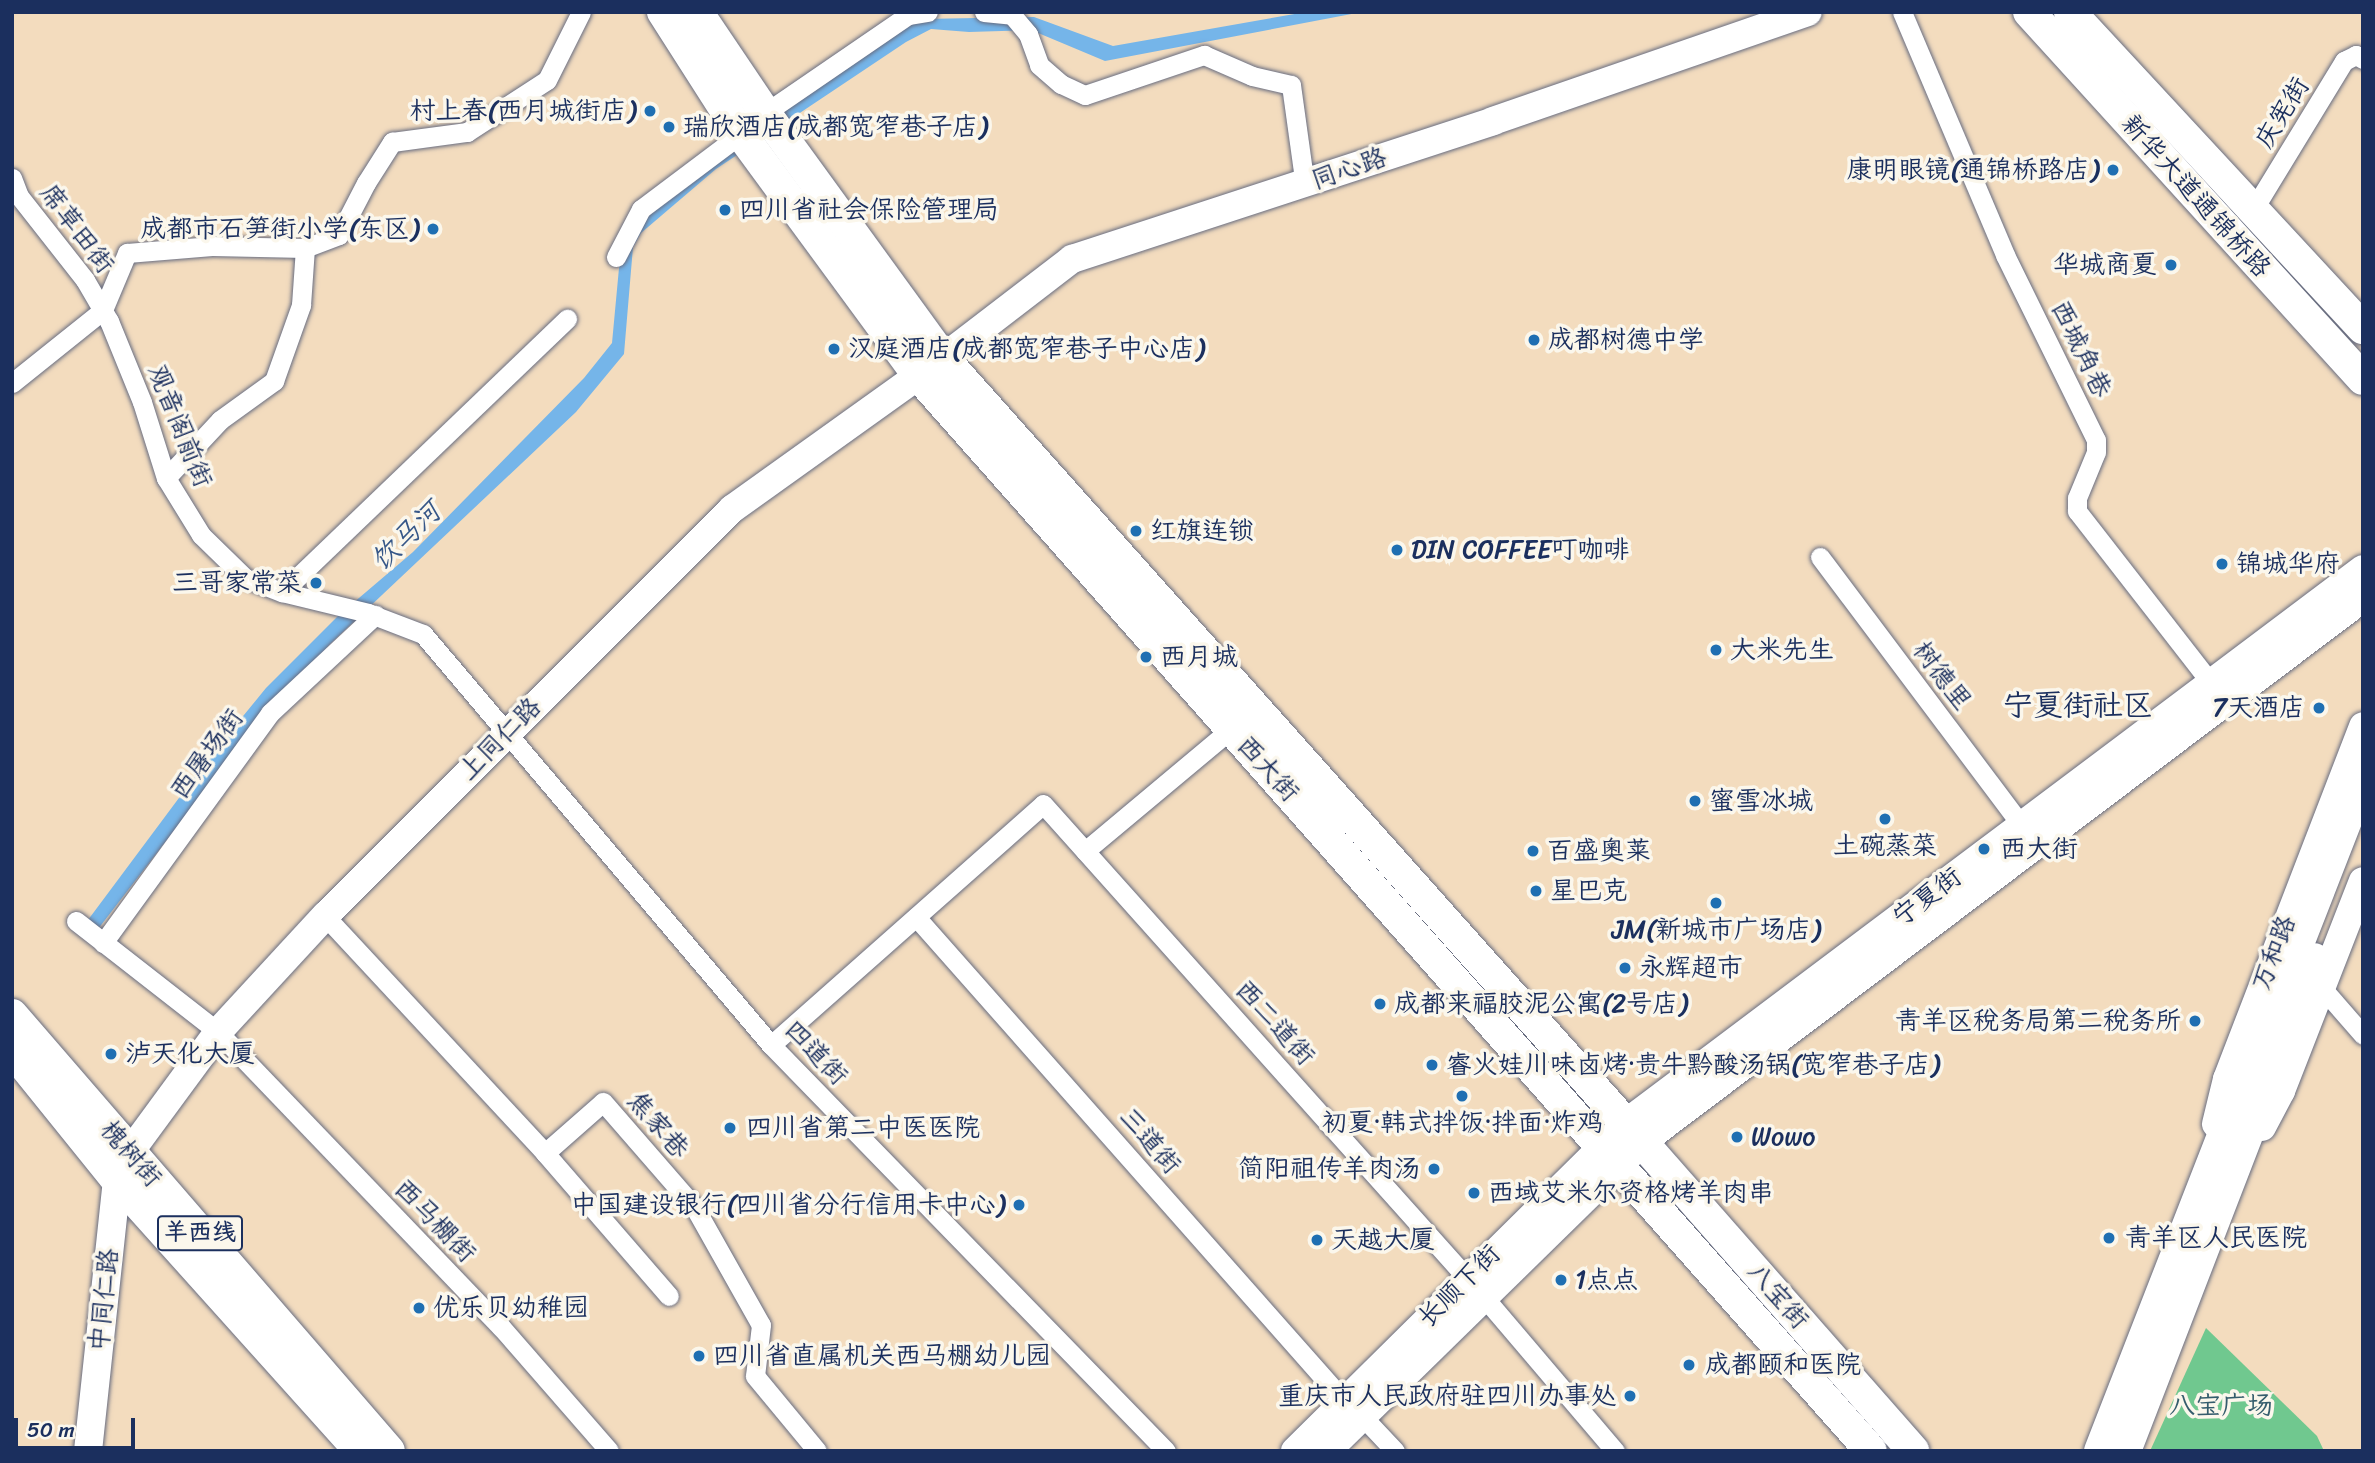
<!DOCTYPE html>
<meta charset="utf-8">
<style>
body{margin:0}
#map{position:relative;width:2375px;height:1463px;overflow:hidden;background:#f3dcbe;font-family:Sriracha,"LXGW WenKai TC",sans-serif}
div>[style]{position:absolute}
.green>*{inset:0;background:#70c88f}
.water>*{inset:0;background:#75b5e9}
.roads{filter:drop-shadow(0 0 2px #676c80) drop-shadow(0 0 2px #676c80)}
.street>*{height:19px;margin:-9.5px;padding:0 9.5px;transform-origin:9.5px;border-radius:9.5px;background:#fff}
.secondary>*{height:28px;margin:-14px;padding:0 14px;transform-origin:14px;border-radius:14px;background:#fff}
.primary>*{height:32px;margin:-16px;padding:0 16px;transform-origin:16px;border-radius:16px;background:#fff}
.dots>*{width:19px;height:19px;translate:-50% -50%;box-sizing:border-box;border:4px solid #fbf7ec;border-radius:50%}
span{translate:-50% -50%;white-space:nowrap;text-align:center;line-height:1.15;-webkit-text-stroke:7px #fbf7ec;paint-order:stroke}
.shield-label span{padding:2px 5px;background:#fbf7ec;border:2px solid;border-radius:5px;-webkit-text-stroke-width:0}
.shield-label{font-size:24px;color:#1b2f5e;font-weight:700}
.poi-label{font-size:26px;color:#1b2f5e}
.right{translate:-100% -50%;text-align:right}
.left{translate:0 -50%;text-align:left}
.street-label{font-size:26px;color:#1b2f5e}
.park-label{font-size:26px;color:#355d6d}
.water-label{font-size:28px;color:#365788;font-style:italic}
.quarter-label{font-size:30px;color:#1b2f5e}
.frame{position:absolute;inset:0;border:14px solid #1b2f5e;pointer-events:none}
.scale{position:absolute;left:14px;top:1418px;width:121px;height:32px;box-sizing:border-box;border:4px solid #1b2f5e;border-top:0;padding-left:9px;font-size:21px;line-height:24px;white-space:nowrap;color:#1b2f5e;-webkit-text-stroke:5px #fbf7ec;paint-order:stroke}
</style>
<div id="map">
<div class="green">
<div style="clip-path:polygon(2206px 1328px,2317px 1436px,2324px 1451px,2150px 1451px)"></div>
</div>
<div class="water">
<div style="clip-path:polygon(1306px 12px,1362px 12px,1105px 61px,1031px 30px,969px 32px,931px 29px,906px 42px,716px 169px,641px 233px,633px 247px,624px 354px,576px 412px,329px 645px,203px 793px,95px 933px,85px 924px,208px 759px,266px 688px,339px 615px,413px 552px,584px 378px,612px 343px,619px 268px,625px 242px,638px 215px,879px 41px,921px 19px,1034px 17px,1113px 46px)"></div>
</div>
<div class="roads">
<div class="street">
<div style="left:984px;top:12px;width:28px;rotate:6deg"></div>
<div style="left:1012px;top:15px;width:25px;rotate:50deg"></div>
<div style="left:1028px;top:34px;width:33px;rotate:70deg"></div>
<div style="left:1039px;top:65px;width:29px;rotate:41deg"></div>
<div style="left:1061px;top:84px;width:26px;rotate:25deg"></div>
<div style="left:1085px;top:95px;width:126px;rotate:-18.6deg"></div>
<div style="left:1204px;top:55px;width:52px;rotate:23.6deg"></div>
<div style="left:1252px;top:76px;width:40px;rotate:13deg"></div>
<div style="left:1291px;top:85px;width:88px;rotate:82.1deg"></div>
<div style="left:1902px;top:12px;width:264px;rotate:67deg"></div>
<div style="left:2005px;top:255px;width:206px;rotate:63.8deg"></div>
<div style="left:2096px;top:440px;width:12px;rotate:90deg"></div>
<div style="left:2096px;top:452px;width:50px;rotate:112.4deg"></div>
<div style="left:2077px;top:498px;width:13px;rotate:90deg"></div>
<div style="left:2077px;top:511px;width:218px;rotate:52.1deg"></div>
<div style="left:765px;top:113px;width:173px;rotate:-34.4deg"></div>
<div style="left:908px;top:15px;width:20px;rotate:-9deg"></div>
<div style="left:12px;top:178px;width:19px;rotate:69deg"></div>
<div style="left:19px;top:196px;width:107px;rotate:51.8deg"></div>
<div style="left:85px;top:280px;width:48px;rotate:59.7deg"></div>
<div style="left:109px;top:321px;width:87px;rotate:67.8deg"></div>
<div style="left:142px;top:402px;width:80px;rotate:72.5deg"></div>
<div style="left:166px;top:478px;width:67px;rotate:58.4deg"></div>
<div style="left:201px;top:535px;width:62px;rotate:44.3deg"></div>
<div style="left:245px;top:578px;width:40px;rotate:21deg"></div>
<div style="left:282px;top:592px;width:89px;rotate:13.7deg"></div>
<div style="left:368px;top:613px;width:59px;rotate:20.9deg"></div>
<div style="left:423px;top:634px;width:539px;rotate:49.74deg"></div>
<div style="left:771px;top:1045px;width:566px;rotate:45.79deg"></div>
<div style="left:2253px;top:210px;width:175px;rotate:-58.6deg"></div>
<div style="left:2344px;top:61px;width:13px;rotate:-27deg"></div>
<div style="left:2356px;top:55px;width:8px;rotate:30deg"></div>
<div style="left:616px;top:257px;width:54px;rotate:-62.5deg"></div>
<div style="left:641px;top:209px;width:125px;rotate:-36.9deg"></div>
<div style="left:12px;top:383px;width:117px;rotate:-38.7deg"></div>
<div style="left:103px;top:310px;width:62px;rotate:-67.2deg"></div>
<div style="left:127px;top:253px;width:85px;rotate:-4.7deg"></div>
<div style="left:212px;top:246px;width:93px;rotate:1.2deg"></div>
<div style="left:166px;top:478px;width:79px;rotate:-47deg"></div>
<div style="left:220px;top:420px;width:67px;rotate:-35.8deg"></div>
<div style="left:274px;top:381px;width:81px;rotate:-70.4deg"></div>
<div style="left:301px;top:305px;width:57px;rotate:-86deg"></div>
<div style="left:305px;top:248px;width:36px;rotate:-21deg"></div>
<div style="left:339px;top:235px;width:59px;rotate:-62.6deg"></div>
<div style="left:366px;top:183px;width:49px;rotate:-57.6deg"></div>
<div style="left:392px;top:142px;width:76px;rotate:-7.6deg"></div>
<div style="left:467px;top:132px;width:95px;rotate:-33deg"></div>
<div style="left:547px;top:80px;width:76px;rotate:-63.4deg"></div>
<div style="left:1820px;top:557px;width:336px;rotate:53.1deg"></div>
<div style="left:282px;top:592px;width:395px;rotate:-43.8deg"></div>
<div style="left:1085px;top:851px;width:192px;rotate:-39.9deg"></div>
<div style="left:325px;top:916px;width:323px;rotate:47.1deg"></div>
<div style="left:545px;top:1153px;width:77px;rotate:-41.3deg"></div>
<div style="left:603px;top:1102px;width:140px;rotate:49deg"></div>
<div style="left:695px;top:1208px;width:134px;rotate:60.6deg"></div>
<div style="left:761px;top:1325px;width:51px;rotate:96.7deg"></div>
<div style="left:755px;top:1376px;width:97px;rotate:50.4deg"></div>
<div style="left:916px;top:917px;width:646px;rotate:48.51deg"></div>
<div style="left:76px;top:921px;width:180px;rotate:38deg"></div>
<div style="left:218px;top:1032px;width:409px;rotate:46.2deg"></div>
<div style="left:501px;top:1327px;width:164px;rotate:48.9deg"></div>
<div style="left:103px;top:943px;width:284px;rotate:-54deg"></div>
<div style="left:270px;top:713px;width:144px;rotate:-43deg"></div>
<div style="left:2322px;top:988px;width:62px;rotate:48.9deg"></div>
<div style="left:771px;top:1045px;width:363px;rotate:-41.5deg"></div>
<div style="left:1043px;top:804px;width:636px;rotate:48.19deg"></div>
<div style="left:545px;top:1153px;width:189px;rotate:49.1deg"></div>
<div style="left:1483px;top:1296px;width:204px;rotate:49.6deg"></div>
<div style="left:1362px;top:1416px;width:48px;rotate:46.7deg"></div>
</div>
<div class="secondary">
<div style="left:2216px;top:1124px;width:46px;rotate:-76.3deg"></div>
<div style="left:2227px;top:1079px;width:378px;rotate:-68.9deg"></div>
<div style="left:2262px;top:1127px;width:41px;rotate:-62.2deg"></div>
<div style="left:2281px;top:1091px;width:225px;rotate:-68.7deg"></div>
<div style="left:88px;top:1451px;width:273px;rotate:-83.9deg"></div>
<div style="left:117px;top:1180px;width:31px;rotate:-65deg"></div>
<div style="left:130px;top:1152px;width:149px;rotate:-53.7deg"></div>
<div style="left:218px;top:1032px;width:158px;rotate:-47.3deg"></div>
<div style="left:325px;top:916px;width:576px;rotate:-45deg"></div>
<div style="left:732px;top:509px;width:259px;rotate:-35.6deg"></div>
<div style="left:943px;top:358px;width:163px;rotate:-37.5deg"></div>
<div style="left:1072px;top:259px;width:443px;rotate:-18.1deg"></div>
<div style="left:1493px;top:121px;width:333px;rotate:-19.1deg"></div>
<div style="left:1295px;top:1451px;width:466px;rotate:-44.7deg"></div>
<div style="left:1626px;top:1123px;width:922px;rotate:-36.93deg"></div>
<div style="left:1327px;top:1451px;width:441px;rotate:-44.4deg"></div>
<div style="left:1642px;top:1142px;width:903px;rotate:-37.03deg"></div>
</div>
<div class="primary">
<div style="left:663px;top:12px;width:145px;rotate:57.4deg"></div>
<div style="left:741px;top:134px;width:299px;rotate:53.7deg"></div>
<div style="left:918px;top:375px;width:1437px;rotate:48.47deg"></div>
<div style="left:697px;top:12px;width:122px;rotate:56deg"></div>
<div style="left:765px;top:113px;width:303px;rotate:54deg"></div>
<div style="left:943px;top:358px;width:1050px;rotate:48.28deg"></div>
<div style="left:1642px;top:1142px;width:411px;rotate:48.7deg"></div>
<div style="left:2029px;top:12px;width:496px;rotate:47.7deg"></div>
<div style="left:2070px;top:12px;width:431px;rotate:47.2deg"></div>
<div style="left:12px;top:1015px;width:576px;rotate:49.15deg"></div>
<div style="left:12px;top:1050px;width:167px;rotate:51.1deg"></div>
<div style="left:117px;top:1180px;width:364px;rotate:48.1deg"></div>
<div style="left:2100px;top:1451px;width:723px;rotate:-68.68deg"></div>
<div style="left:2125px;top:1451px;width:527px;rotate:-68.88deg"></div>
</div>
</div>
<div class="dots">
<div style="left:650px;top:111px;background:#1f6fb2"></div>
<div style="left:669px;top:127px;background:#1f6fb2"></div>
<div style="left:2113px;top:170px;background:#1f6fb2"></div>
<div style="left:725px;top:210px;background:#1f6fb2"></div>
<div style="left:433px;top:229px;background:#1f6fb2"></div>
<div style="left:2171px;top:265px;background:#1f6fb2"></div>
<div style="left:1534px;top:340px;background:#1f6fb2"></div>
<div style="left:834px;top:349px;background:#1f6fb2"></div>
<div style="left:1136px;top:531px;background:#1f6fb2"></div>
<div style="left:1397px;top:550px;background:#1f6fb2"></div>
<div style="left:2222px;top:564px;background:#1f6fb2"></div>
<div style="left:316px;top:583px;background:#1f6fb2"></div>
<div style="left:1716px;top:650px;background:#1f6fb2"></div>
<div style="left:1146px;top:657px;background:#1f6fb2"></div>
<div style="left:2319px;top:708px;background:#1f6fb2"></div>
<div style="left:1695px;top:801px;background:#1f6fb2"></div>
<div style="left:1885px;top:819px;background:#1f6fb2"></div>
<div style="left:1984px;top:849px;background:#1f6fb2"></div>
<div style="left:1533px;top:851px;background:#1f6fb2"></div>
<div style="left:1536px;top:891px;background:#1f6fb2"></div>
<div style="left:1716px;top:903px;background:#1f6fb2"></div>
<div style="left:1625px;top:968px;background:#1f6fb2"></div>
<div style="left:1380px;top:1004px;background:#1f6fb2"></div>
<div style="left:2195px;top:1021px;background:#1f6fb2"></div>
<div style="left:111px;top:1054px;background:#1f6fb2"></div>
<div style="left:1432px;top:1065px;background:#1f6fb2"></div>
<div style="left:1462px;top:1096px;background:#1f6fb2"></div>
<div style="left:730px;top:1128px;background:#1f6fb2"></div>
<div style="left:1737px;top:1137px;background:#1f6fb2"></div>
<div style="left:1434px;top:1169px;background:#1f6fb2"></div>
<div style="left:1474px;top:1193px;background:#1f6fb2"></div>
<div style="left:1019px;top:1205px;background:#1f6fb2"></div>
<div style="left:2109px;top:1238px;background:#1f6fb2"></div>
<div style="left:1317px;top:1240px;background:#1f6fb2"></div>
<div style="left:1561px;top:1280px;background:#1f6fb2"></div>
<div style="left:419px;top:1308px;background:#1f6fb2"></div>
<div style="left:699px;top:1356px;background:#1f6fb2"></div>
<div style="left:1689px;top:1365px;background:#1f6fb2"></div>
<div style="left:1630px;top:1396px;background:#1f6fb2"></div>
</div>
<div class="shield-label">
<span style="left:200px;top:1233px">羊西线</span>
</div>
<div class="poi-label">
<span class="right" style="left:636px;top:111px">村上春(西月城街店)</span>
<span class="left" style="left:683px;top:127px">瑞欣酒店(成都宽窄巷子店)</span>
<span class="right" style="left:2099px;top:170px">康明眼镜(通锦桥路店)</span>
<span class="left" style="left:739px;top:210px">四川省社会保险管理局</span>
<span class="right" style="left:419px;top:229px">成都市石笋街小学(东区)</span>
<span class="right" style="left:2157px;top:265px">华城商夏</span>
<span class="left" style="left:1548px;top:340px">成都树德中学</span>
<span class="left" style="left:848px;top:349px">汉庭酒店(成都宽窄巷子中心店)</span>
<span class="left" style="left:1150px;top:531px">红旗连锁</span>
<span class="left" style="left:1411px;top:550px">DIN COFFEE叮咖啡</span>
<span class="left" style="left:2236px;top:564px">锦城华府</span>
<span class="right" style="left:302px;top:583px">三哥家常菜</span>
<span class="left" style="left:1730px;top:650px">大米先生</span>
<span class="left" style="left:1160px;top:657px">西月城</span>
<span class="right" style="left:2305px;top:708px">7天酒店</span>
<span class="left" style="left:1709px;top:801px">蜜雪冰城</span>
<span style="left:1885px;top:846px">土碗蒸菜</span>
<span class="left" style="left:2000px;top:849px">西大街</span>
<span class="left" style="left:1547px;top:851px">百盛奥莱</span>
<span class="left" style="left:1550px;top:891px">星巴克</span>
<span style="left:1716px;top:930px">JM(新城市广场店)</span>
<span class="left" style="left:1639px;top:968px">永辉超市</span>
<span class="left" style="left:1394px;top:1004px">成都来福胶泥公寓(2号店)</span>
<span class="right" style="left:2181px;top:1021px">青羊区税务局第二税务所</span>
<span class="left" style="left:125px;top:1054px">泸天化大厦</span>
<span class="left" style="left:1446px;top:1065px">睿火娃川味卤烤·贵牛黔酸汤锅(宽窄巷子店)</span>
<span style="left:1462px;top:1123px">初夏·韩式拌饭·拌面·炸鸡</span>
<span class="left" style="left:746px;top:1128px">四川省第二中医医院</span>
<span class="left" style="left:1751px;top:1137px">Wowo</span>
<span class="right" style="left:1420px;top:1169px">简阳祖传羊肉汤</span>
<span class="left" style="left:1488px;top:1193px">西域艾米尔资格烤羊肉串</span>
<span class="right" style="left:1005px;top:1205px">中国建设银行(四川省分行信用卡中心)</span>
<span class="left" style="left:2125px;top:1238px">青羊区人民医院</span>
<span class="left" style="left:1331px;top:1240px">天越大厦</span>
<span class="left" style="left:1575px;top:1280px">1点点</span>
<span class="left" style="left:433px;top:1308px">优乐贝幼稚园</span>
<span class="left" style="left:713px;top:1356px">四川省直属机关西马棚幼儿园</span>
<span class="left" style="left:1705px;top:1365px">成都颐和医院</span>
<span class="right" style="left:1616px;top:1396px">重庆市人民政府驻四川办事处</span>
</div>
<div class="street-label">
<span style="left:2282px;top:113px;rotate:-58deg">庆宪街</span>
<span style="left:1349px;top:169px;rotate:-19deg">同心路</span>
<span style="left:2196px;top:196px;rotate:48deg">新华大道通锦桥路</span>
<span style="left:77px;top:229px;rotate:53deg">席草田街</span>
<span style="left:2081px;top:349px;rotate:64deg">西城角巷</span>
<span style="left:180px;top:426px;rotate:68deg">观音阁前街</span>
<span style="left:1942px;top:676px;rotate:53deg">树德里</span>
<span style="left:500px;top:739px;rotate:-45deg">上同仁路</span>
<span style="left:207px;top:754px;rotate:-54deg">西屠场街</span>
<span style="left:1268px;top:769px;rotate:48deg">西大街</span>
<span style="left:1927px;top:897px;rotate:-37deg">宁夏街</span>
<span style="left:2274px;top:953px;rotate:-69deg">万和路</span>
<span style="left:1275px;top:1023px;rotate:48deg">西二道街</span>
<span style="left:816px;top:1053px;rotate:46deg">四道街</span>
<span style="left:658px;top:1125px;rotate:49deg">焦家巷</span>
<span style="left:1150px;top:1141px;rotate:49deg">三道街</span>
<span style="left:131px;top:1154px;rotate:49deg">槐树街</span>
<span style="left:435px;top:1221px;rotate:46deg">西马棚街</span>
<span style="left:1459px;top:1286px;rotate:-45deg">长顺下街</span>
<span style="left:1778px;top:1296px;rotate:49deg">八宝街</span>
<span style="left:104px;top:1300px;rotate:-84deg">中同仁路</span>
</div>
<div class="park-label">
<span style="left:2221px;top:1406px">八宝广场</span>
</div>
<div class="water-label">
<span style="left:406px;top:536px;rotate:-44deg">饮马河</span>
</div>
<div class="quarter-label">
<span style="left:2078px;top:705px">宁夏街社区</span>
</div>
<div class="frame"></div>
<div class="scale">50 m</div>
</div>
